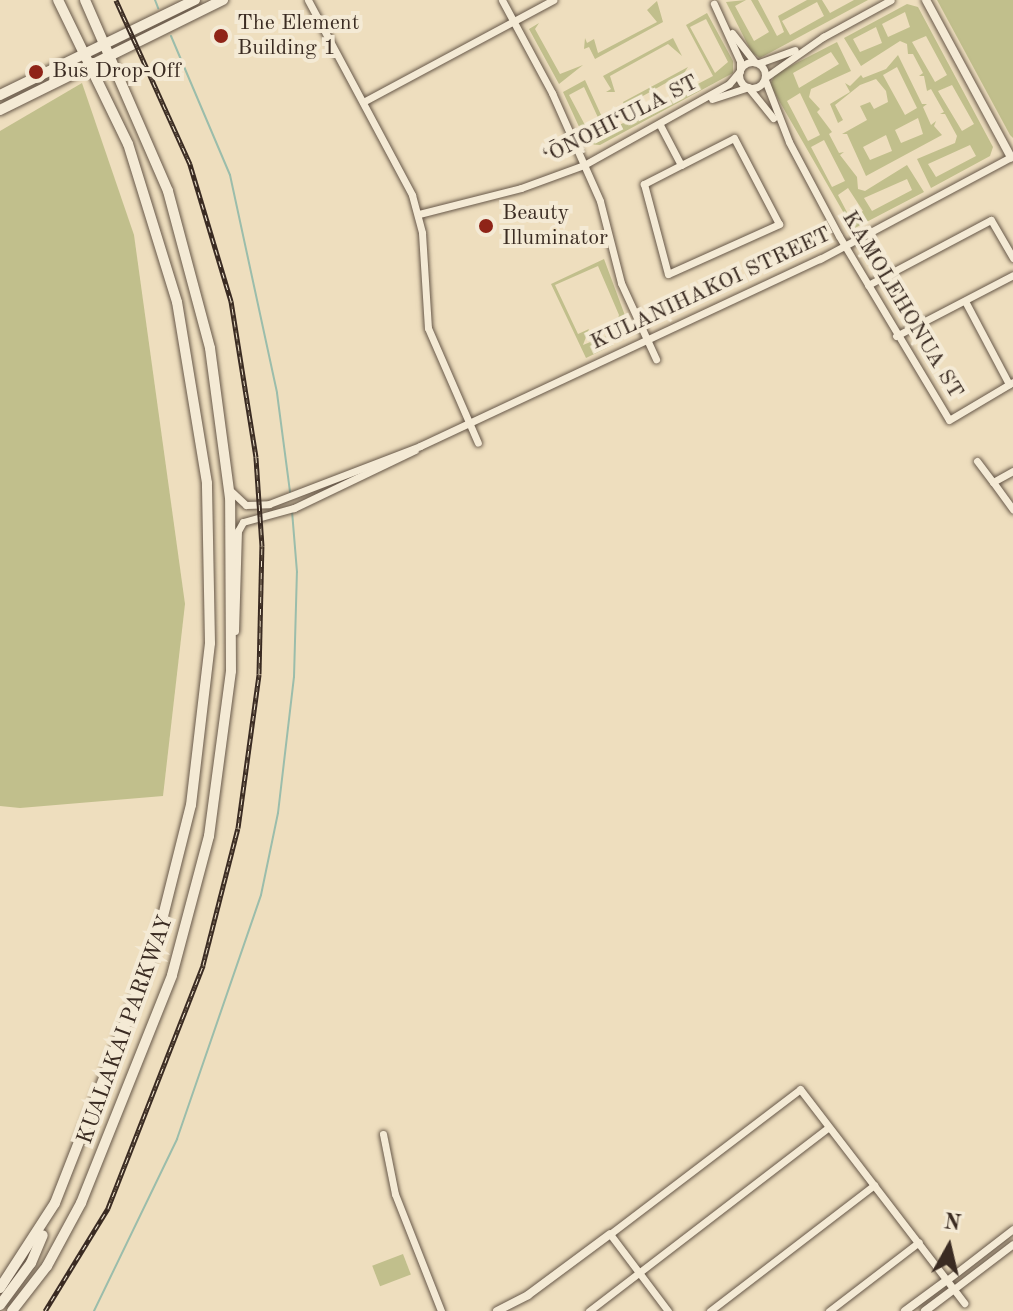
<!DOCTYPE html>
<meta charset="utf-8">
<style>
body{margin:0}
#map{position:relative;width:1013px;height:1311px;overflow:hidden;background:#eedebe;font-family:"Old Standard TT",serif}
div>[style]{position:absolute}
.green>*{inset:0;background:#c1bf8c;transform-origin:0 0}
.stream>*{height:2px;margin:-1px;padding:0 1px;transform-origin:1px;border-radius:1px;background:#9bbdab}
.roads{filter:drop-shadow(0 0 2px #675849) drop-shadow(0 0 2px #675849)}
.minor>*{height:7px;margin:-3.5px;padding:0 3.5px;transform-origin:3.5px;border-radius:3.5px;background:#f4ead5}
.minor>.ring{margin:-3.5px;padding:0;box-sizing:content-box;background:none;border:7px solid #f4ead5;border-radius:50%}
.tertiary>*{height:8px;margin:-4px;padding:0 4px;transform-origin:4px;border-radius:4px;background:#f4ead5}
.secondary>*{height:10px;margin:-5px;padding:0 5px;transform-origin:5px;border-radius:5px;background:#f4ead5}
.rail>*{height:5px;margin-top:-2.5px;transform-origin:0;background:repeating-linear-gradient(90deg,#f4ead5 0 6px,#3a2b22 0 12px);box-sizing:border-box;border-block:2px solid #3a2b22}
.dots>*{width:22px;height:22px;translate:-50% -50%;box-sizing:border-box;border:4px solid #f4ead5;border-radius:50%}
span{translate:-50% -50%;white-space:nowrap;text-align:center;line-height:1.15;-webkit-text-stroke:8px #f4ead5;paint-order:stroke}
.poi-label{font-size:22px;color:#3a2b22}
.left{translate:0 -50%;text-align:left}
.street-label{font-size:22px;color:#3a2b22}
.north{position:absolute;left:909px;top:1207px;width:80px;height:80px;-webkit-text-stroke:6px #f4ead5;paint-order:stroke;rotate:8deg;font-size:22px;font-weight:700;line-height:32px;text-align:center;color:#3a2b22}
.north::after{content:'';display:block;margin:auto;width:28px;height:36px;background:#3a2b22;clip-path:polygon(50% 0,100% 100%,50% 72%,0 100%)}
</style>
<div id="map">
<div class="green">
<div style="clip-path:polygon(evenodd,746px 0,735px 6px,754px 41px,769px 32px,751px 0,758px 0,777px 36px,784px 32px,778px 16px,807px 0,822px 0,830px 13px,854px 0,868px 0,760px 58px,752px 53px,726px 2px,746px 0,817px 2px,824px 16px,790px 35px,782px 21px,817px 2px)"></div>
<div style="clip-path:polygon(937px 0,1013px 0,1013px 138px,1010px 135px)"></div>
<div style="clip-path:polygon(657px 1px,663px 22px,595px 59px,589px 47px,584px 49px,585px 38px,587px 43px,594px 39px,598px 53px,657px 22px,647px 10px)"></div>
<div style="clip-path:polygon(evenodd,907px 4px,918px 7px,993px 147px,990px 156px,931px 188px,917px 159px,955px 143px,957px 136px,945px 114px,940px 114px,944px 112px,931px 89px,927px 91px,924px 76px,919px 76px,923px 73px,913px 54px,908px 54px,907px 44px,900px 41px,861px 66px,844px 38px,907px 4px,905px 12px,910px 27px,888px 37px,882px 24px,905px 12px,907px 4px,876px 27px,882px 43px,860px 52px,853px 39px,876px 27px,907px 4px,926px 36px,947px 75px,935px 82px,912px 42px,926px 36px,907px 4px,952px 85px,974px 124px,962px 131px,938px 91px,952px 85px,907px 4px,970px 145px,976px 156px,936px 177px,928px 164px,970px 145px)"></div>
<div style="clip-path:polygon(evenodd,707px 13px,733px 61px,733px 73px,600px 145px,587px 144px,563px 92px,585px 80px,608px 130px,630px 120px,623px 102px,688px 67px,684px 73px,692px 87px,713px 76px,686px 25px,707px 13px,706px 19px,728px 62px,715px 73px,690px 27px,706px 19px,707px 13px,680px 75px,685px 92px,643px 115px,639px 112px,634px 101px,680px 75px,707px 13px,584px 87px,606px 135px,594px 142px,569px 95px,584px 87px)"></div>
<div style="clip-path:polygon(539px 23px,535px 29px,560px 74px,583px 65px,559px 84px,529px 29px)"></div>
<div style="clip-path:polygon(673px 38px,682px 56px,668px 44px,610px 76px,615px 92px,606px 92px,611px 89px,603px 76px)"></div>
<div style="clip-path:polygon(evenodd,837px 42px,851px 71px,811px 89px,809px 97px,820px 109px,817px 112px,832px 132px,829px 134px,839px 153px,844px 152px,840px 155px,857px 177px,858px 189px,865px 191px,907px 165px,924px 192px,853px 229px,770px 85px,775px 74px,837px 42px,831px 52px,839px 64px,799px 88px,793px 73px,831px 52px,837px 42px,800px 93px,820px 135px,808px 141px,787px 101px,800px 93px,837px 42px,824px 140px,845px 181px,832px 187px,811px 147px,824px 140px,837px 42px,907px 179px,912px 190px,872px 211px,864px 198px,907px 179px,837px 42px,848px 188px,863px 211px,850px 218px,838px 195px,848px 188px)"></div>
<div style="clip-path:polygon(evenodd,898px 55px,922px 104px,927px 104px,923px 107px,931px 125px,936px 121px,934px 126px,942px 135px,866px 176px,847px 134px,842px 134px,867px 120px,860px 106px,870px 102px,874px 109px,888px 102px,886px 91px,876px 79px,860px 85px,835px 105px,843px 120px,838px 123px,830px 104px,850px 92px,845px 83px,850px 86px,861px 75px,863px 78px,886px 69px,898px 55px,897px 67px,917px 108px,905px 115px,883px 75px,897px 67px,898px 55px,918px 118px,923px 134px,901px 143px,895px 130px,918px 118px,898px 55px,886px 135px,892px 151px,870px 160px,863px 147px,886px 135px)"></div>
<div style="clip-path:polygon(82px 83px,134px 235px,185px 604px,163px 796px,20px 808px,0 806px,0 131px)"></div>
<div style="clip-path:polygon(604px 259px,630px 329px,619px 342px,614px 332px,619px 315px,598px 266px,555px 285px,578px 334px,589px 329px,583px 345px,605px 336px,613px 345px,586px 358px,551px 284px)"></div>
<div style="left:403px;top:1254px;width:22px;height:33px;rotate:69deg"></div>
</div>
<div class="stream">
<div style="left:155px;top:0;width:9px;rotate:69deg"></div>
<div style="left:171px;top:36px;width:151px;rotate:67deg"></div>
<div style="left:230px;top:175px;width:223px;rotate:77.8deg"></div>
<div style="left:277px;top:393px;width:100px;rotate:82.5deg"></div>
<div style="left:94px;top:1311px;width:191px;rotate:-64.2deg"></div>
<div style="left:177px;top:1139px;width:258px;rotate:-71deg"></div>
<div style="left:261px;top:895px;width:84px;rotate:-78.3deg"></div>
<div style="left:278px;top:813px;width:137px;rotate:-83.3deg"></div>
<div style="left:294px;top:677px;width:105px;rotate:-88.4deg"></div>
<div style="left:297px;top:572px;width:61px;rotate:-94.7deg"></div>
</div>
<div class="roads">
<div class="minor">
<div style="left:308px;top:0;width:221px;rotate:61.9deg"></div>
<div style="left:412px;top:195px;width:39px;rotate:75deg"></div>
<div style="left:422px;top:233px;width:95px;rotate:86.4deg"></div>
<div style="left:428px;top:328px;width:125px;rotate:66.5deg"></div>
<div style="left:502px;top:0;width:106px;rotate:61.7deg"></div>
<div style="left:552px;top:93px;width:118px;rotate:66deg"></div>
<div style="left:600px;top:201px;width:85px;rotate:75.6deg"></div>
<div style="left:621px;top:283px;width:84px;rotate:65.3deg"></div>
<div style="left:732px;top:33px;width:37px;rotate:52deg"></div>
<div class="ring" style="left:739px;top:62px;width:19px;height:19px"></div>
<div style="left:759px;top:63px;width:38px;rotate:-20deg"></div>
<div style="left:766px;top:77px;width:70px;rotate:-35.1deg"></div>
<div style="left:823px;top:37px;width:77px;rotate:-28.6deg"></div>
<div style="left:765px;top:80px;width:66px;rotate:68.8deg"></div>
<div style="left:789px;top:142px;width:106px;rotate:62deg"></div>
<div style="left:839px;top:236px;width:214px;rotate:59.1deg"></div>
<div style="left:949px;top:420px;width:74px;rotate:-30.7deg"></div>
<div style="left:712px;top:99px;width:38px;rotate:-18deg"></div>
<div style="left:748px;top:87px;width:40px;rotate:51deg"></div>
<div style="left:363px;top:102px;width:216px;rotate:-28.2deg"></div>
<div style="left:660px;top:125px;width:45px;rotate:62.3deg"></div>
<div style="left:681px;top:165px;width:42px;rotate:152.8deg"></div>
<div style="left:644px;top:184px;width:93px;rotate:75.1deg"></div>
<div style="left:668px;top:274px;width:122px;rotate:-24.2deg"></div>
<div style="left:779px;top:224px;width:97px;rotate:-117.6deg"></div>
<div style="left:734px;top:138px;width:59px;rotate:153deg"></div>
<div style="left:419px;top:214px;width:105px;rotate:-14.3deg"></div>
<div style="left:521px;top:188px;width:67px;rotate:-20.1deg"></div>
<div style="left:584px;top:165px;width:166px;rotate:-29.2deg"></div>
<div style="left:729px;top:84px;width:17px;rotate:-50deg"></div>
<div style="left:740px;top:71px;width:10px;rotate:-90deg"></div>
<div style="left:740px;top:61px;width:63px;rotate:-114.5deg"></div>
<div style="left:868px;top:285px;width:139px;rotate:-27.9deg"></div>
<div style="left:991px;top:220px;width:44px;rotate:59.9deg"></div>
<div style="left:965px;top:301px;width:94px;rotate:62.1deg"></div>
<div style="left:896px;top:336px;width:132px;rotate:-27.5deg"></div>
<div style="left:977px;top:461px;width:26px;rotate:53deg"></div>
<div style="left:993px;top:482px;width:23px;rotate:-29deg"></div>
<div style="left:993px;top:482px;width:34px;rotate:54deg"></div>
<div style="left:232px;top:492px;width:19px;rotate:43deg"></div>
<div style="left:246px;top:505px;width:23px;rotate:-2deg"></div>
<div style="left:269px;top:504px;width:162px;rotate:-21deg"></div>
<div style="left:420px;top:446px;width:442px;rotate:-25.1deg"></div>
<div style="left:820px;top:259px;width:219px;rotate:-28.1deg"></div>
<div style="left:235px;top:631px;width:100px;rotate:-88.3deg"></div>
<div style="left:238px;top:531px;width:10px;rotate:-61deg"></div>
<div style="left:243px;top:522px;width:53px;rotate:-15.4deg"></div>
<div style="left:294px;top:508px;width:134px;rotate:-25.6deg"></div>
<div style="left:383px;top:1134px;width:61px;rotate:78.7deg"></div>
<div style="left:395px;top:1194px;width:126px;rotate:68.5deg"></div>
<div style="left:947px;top:1280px;width:83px;rotate:-37.7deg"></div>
<div style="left:954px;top:1289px;width:74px;rotate:-37.3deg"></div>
<div style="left:589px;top:1311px;width:302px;rotate:-37.5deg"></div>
<div style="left:668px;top:1311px;width:96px;rotate:-127deg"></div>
<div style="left:610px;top:1234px;width:239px;rotate:-37.3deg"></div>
<div style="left:800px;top:1089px;width:270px;rotate:52.5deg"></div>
<div style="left:710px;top:1311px;width:207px;rotate:-37.5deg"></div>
<div style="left:829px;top:1311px;width:113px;rotate:-37.5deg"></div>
</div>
<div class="tertiary">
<div style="left:926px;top:0;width:179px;rotate:61.6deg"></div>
<div style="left:497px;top:1311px;width:35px;rotate:-27deg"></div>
<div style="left:528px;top:1295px;width:102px;rotate:-36.6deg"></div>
<div style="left:905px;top:1311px;width:52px;rotate:-36.4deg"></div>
<div style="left:925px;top:1311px;width:36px;rotate:-37deg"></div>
</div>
<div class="secondary">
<div style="left:0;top:95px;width:217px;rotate:-26deg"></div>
<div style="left:0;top:110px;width:249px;rotate:-26.3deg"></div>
<div style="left:0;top:1288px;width:101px;rotate:-57.1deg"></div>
<div style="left:55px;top:1203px;width:274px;rotate:-68.6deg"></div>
<div style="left:155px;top:948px;width:147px;rotate:-75.9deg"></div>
<div style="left:191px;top:805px;width:163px;rotate:-83.3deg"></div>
<div style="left:210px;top:643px;width:160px;rotate:-91.1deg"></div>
<div style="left:207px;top:483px;width:183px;rotate:-99.4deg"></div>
<div style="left:177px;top:302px;width:165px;rotate:-107.2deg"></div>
<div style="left:128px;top:144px;width:160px;rotate:-115.9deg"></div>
<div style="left:0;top:1305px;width:52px;rotate:-53.6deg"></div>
<div style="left:31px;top:1263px;width:30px;rotate:-67deg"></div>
<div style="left:12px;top:1311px;width:57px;rotate:-52.1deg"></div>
<div style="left:47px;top:1266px;width:72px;rotate:-61.6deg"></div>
<div style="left:81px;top:1203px;width:245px;rotate:-68.2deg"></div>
<div style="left:172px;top:975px;width:144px;rotate:-75.1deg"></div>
<div style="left:209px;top:836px;width:166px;rotate:-82.4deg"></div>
<div style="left:231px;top:671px;width:173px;rotate:-90.3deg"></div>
<div style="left:230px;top:498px;width:151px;rotate:-97.6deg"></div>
<div style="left:210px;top:348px;width:163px;rotate:-105deg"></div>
<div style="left:168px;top:191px;width:208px;rotate:-113.5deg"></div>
</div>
</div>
<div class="rail">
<div style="left:45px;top:1311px;width:121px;rotate:-58.5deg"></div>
<div style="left:108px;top:1208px;width:261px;rotate:-68.6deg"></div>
<div style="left:203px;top:965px;width:141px;rotate:-75.7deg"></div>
<div style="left:238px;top:828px;width:155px;rotate:-82.2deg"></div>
<div style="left:259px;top:674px;width:128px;rotate:-88.7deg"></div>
<div style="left:262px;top:546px;width:89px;rotate:-93.9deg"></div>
<div style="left:256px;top:457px;width:158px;rotate:-99.1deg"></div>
<div style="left:231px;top:301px;width:143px;rotate:-106.7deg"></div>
<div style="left:190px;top:164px;width:180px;rotate:-114.3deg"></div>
</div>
<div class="dots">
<div style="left:221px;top:36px;background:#8f2418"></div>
<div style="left:36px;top:72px;background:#8f2418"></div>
<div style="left:486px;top:226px;background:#8f2418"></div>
</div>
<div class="poi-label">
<span class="left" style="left:237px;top:36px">The Element<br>Building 1</span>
<span class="left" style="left:52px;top:72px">Bus Drop-Off</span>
<span class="left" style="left:502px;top:226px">Beauty<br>Illuminator</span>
</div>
<div class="street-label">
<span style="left:621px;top:120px;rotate:-27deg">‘ŌNOHI‘ULA ST</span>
<span style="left:711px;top:289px;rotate:-25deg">KULANIHAKOI STREET</span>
<span style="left:902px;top:305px;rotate:59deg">KAMOLEHONUA ST</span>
<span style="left:126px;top:1030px;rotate:-70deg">KUALAKAI PARKWAY</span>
</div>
<div class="north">N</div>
</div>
